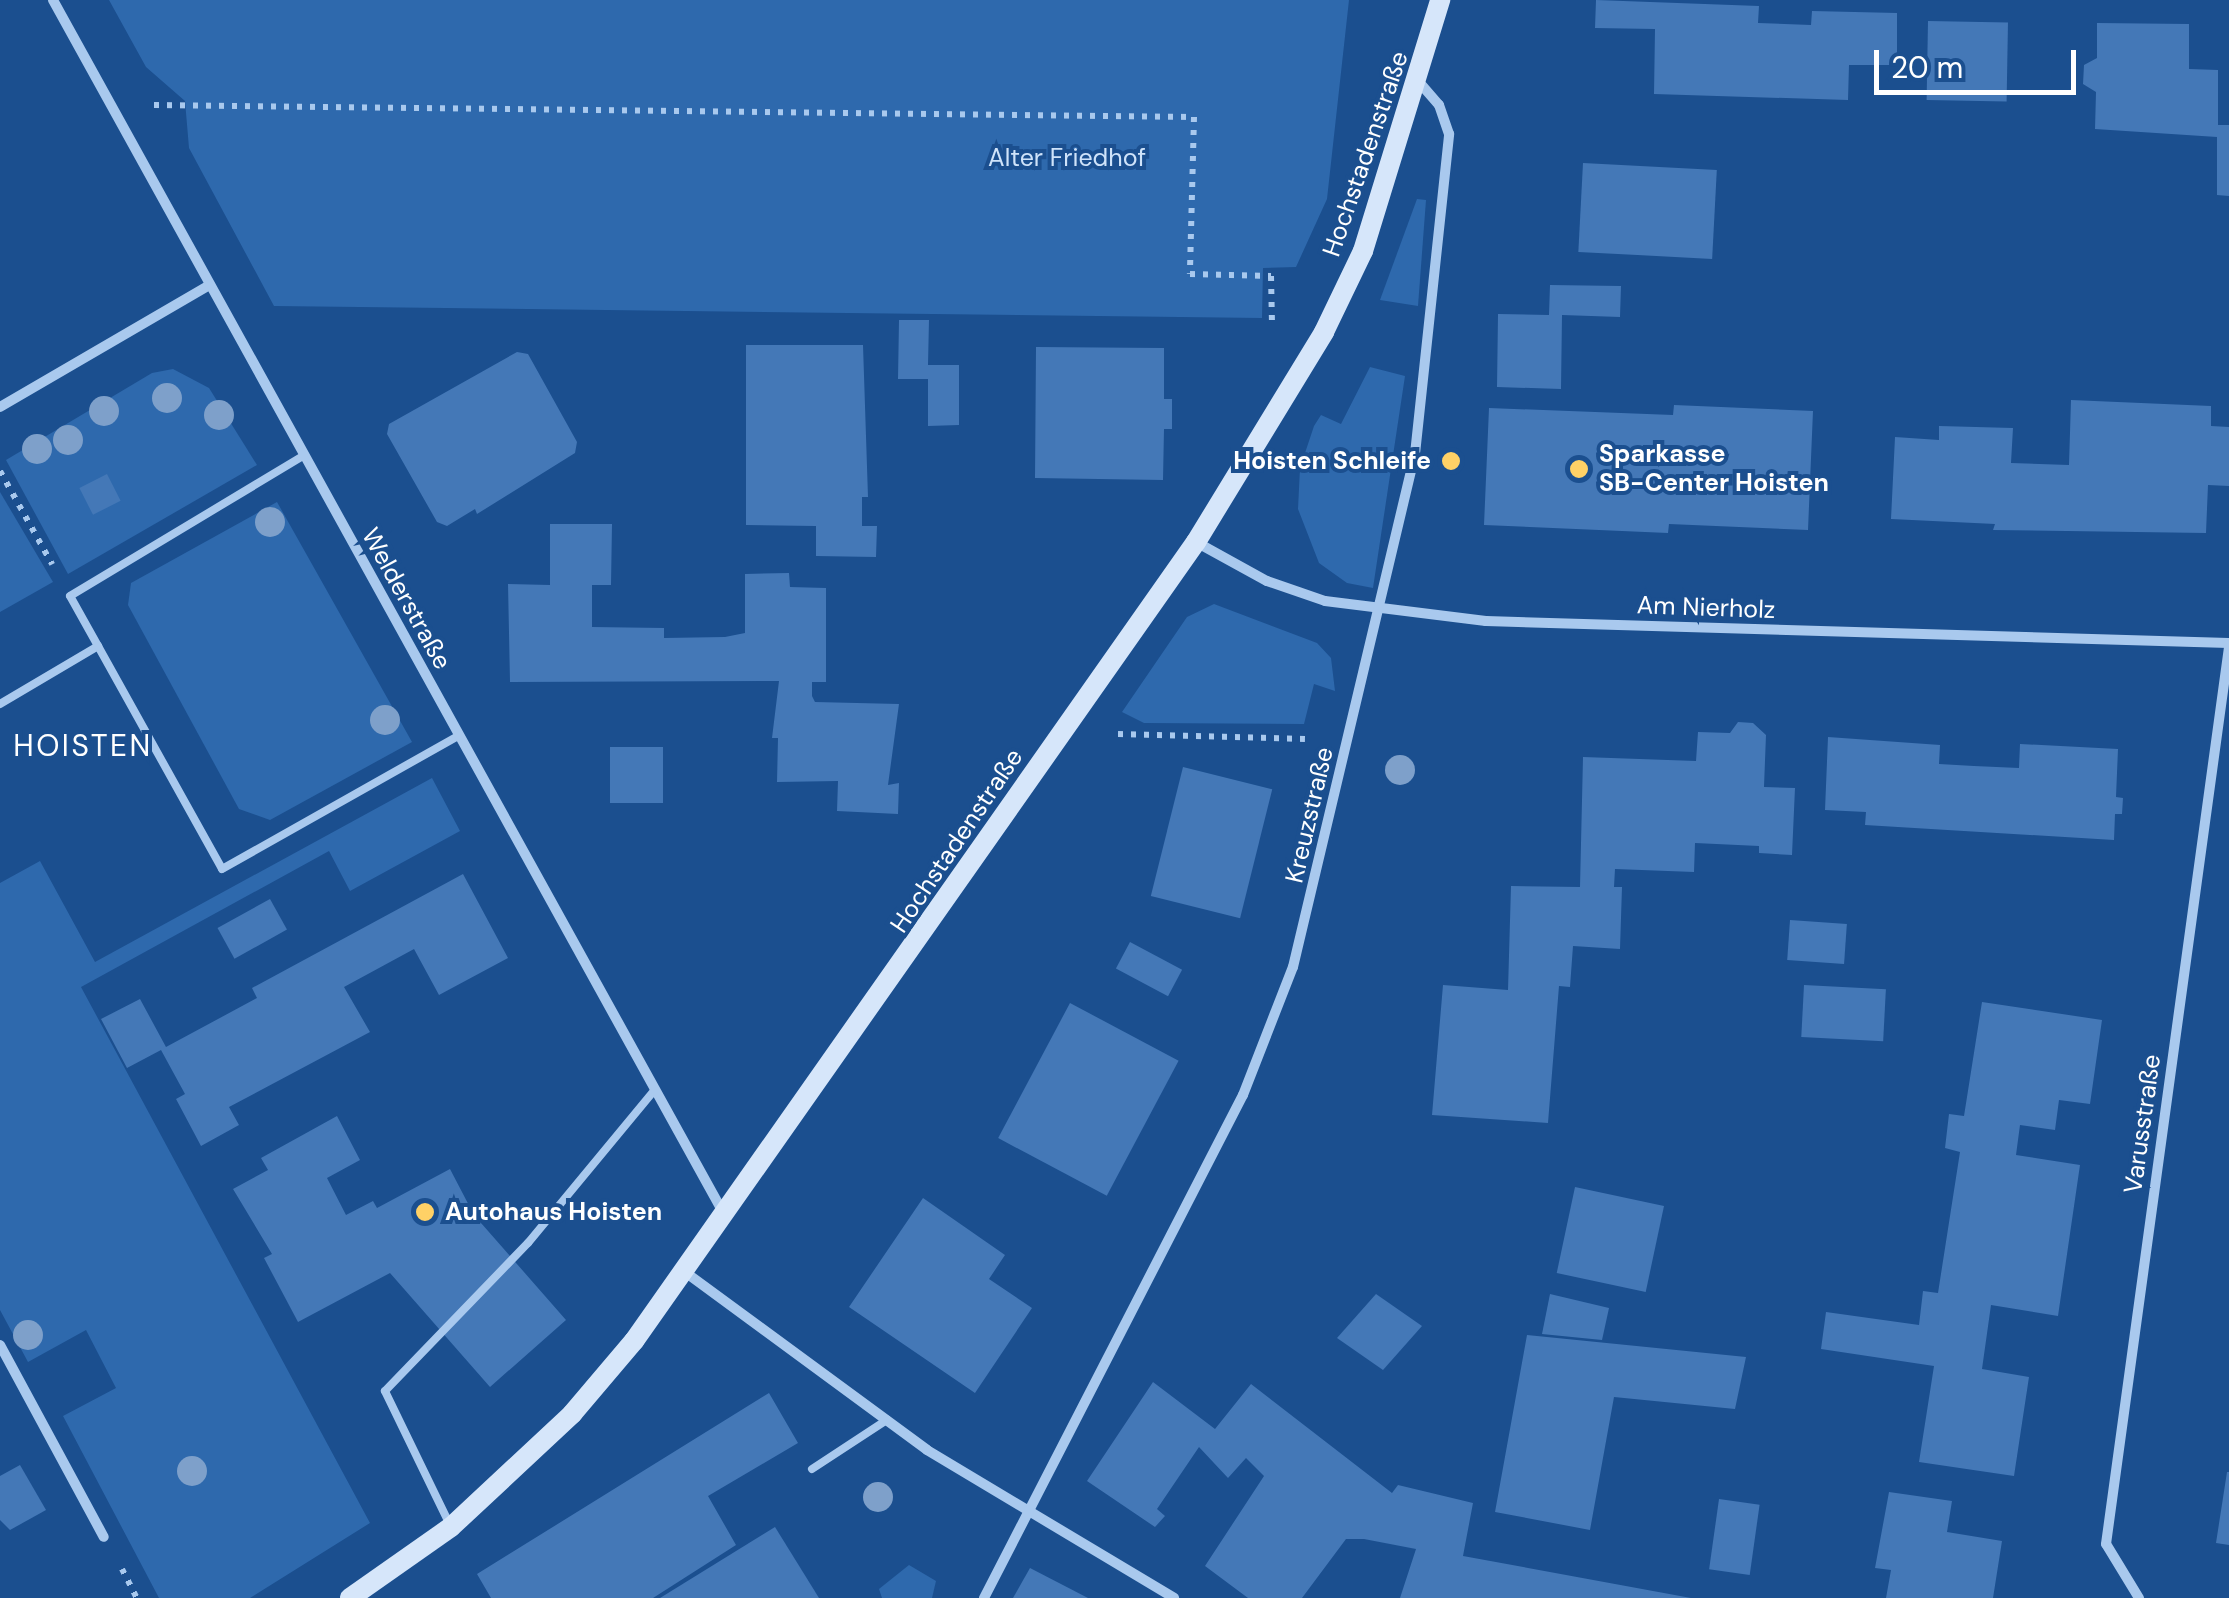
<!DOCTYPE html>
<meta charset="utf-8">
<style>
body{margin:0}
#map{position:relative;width:2229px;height:1598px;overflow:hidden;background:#1b4f8f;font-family:"DM Sans",sans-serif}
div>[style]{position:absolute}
.green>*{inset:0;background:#2e69ad}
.building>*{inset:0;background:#4478b7;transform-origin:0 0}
.path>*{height:6px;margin-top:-3px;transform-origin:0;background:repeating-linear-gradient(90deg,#a9c9ee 0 5px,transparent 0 13px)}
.service>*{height:8px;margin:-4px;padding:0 4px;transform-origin:4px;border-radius:4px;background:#a9c9ee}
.minor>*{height:10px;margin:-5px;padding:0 5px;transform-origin:5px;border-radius:5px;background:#a9c9ee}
.secondary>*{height:20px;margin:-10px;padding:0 10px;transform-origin:10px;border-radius:10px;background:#d6e6fa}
.trees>*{width:30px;height:30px;margin:-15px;border-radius:50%;background:#7ea0ca}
.dots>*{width:28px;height:28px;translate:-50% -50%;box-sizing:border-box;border:5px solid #1b4f8f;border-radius:50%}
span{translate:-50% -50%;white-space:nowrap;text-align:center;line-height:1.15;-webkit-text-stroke:8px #1b4f8f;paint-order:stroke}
.street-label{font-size:25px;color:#fff}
.park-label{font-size:25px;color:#cfe3fa}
.poi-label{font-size:25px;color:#fff;font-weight:700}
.left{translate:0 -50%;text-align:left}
.right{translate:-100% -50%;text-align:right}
.quarter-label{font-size:30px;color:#fff;letter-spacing:2.5px}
.scale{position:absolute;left:1874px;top:50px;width:202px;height:45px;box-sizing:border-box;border:5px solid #fff;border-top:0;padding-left:12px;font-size:30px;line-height:35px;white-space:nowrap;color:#fff;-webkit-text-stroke:8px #1b4f8f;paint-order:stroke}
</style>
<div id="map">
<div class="green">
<div style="clip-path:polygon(109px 0,1349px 0,1327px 199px,1296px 267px,1263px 268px,1262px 318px,274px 306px,189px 148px,185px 101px,146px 67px)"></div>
<div style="clip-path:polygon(1417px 199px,1426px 200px,1418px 306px,1380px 300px)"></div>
<div style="clip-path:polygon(1370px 367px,1405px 376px,1373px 588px,1347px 583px,1319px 563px,1298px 509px,1300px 468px,1314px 426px,1321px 415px,1341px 424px)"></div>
<div style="clip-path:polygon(173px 369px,209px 388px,257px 465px,68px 574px,6px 460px,152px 373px)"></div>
<div style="clip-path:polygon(0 492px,53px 582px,0 612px)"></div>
<div style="clip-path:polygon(277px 502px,412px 742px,270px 820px,239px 809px,128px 605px,131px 583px)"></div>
<div style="clip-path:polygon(1214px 604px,1317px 643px,1331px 658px,1335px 691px,1314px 684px,1304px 724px,1144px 723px,1122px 712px,1187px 617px)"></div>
<div style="clip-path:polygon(432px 778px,460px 831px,350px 891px,329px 851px,81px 987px,370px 1523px,250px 1598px,159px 1598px,63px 1416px,116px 1388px,86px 1330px,28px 1362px,0 1310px,0 883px,40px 861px,95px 962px)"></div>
<div style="clip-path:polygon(909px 1565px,936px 1581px,932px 1598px,882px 1598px,879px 1589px)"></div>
</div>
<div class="building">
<div style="clip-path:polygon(1596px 0,1759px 6px,1758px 23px,1811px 25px,1812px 11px,1897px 13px,1897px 65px,1849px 65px,1848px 100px,1654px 94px,1655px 29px,1595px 28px)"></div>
<div style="left:1928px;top:21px;width:80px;height:79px;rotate:1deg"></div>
<div style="clip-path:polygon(2097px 23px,2189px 24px,2189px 69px,2218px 70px,2218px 125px,2229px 125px,2229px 196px,2217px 195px,2217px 137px,2095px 129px,2096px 92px,2083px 84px,2084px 65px,2097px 58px)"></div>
<div style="left:1583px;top:163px;width:134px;height:89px;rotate:3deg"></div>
<div style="clip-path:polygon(1550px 285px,1621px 286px,1620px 317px,1562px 315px,1561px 389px,1497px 387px,1498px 314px,1549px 315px)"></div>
<div style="clip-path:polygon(899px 320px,929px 320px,928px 365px,959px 365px,959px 425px,928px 426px,928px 379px,898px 379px)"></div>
<div style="clip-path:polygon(746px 345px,863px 345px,868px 497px,862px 497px,862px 526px,877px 526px,876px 557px,816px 556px,816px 526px,746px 525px)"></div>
<div style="clip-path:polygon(1036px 347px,1164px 348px,1164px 399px,1172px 399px,1172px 429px,1164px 429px,1163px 480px,1035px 478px)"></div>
<div style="clip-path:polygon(517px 352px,528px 354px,577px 442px,575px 453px,477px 514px,475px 509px,447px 526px,437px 522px,387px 434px,389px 424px)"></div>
<div style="clip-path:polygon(2071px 400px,2211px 406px,2211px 426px,2229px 427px,2229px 486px,2208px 485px,2206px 533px,1993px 530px,1995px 524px,1891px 519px,1895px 437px,1939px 440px,1939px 426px,2013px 428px,2011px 463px,2069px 465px)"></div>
<div style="clip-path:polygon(1674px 405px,1813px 411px,1808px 530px,1669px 524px,1668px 533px,1484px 525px,1489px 408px,1673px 415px)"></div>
<div style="left:107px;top:474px;width:30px;height:31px;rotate:63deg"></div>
<div style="clip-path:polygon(550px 524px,612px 524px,611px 585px,592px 585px,592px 627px,664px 628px,664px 638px,725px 637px,745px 633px,745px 574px,789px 573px,790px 587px,826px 588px,826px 682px,812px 682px,812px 696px,815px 702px,899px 704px,888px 785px,899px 783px,898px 814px,837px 811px,838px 781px,777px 782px,778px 738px,772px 738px,779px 681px,510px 682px,508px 584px,550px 585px)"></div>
<div style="clip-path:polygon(1738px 722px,1753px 723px,1766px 735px,1764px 787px,1795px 788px,1792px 855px,1759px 853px,1759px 846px,1695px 843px,1694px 872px,1615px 869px,1614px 887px,1622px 887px,1620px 949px,1573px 946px,1570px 987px,1559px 986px,1548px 1123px,1432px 1115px,1443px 985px,1508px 990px,1511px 886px,1580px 887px,1583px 757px,1696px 761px,1698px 732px,1730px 733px)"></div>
<div style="clip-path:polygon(1828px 737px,1940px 745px,1939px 764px,1974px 766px,2019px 768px,2020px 744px,2118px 749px,2116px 797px,2123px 798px,2122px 814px,2115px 814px,2114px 840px,1865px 825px,1866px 812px,1825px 810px)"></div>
<div style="left:610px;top:747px;width:53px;height:56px"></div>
<div style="left:1183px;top:767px;width:92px;height:133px;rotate:14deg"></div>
<div style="clip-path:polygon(463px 874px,508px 958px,439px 995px,414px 949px,344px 987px,370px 1032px,229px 1107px,239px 1125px,201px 1146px,176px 1099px,185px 1094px,161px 1050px,127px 1068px,101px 1019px,140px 999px,166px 1047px,257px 998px,252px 988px)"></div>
<div style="left:270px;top:899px;width:35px;height:60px;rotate:61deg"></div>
<div style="left:1790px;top:920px;width:57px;height:40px;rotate:4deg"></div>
<div style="left:1130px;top:942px;width:59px;height:30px;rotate:28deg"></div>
<div style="left:1804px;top:985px;width:82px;height:52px;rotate:3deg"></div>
<div style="clip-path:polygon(1982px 1002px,2102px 1020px,2090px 1104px,2059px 1100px,2055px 1130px,2020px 1125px,2016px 1155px,2080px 1165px,2058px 1316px,1991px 1305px,1982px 1369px,2029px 1377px,2014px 1476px,1919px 1462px,1934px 1366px,1821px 1349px,1826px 1312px,1919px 1325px,1923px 1291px,1938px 1293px,1960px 1152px,1945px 1148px,1949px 1114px,1964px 1116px)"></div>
<div style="left:1070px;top:1003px;width:123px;height:153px;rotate:28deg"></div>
<div style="clip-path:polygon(337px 1116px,360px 1160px,327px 1178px,346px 1215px,373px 1201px,377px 1208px,450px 1169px,474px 1215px,566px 1320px,490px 1387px,390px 1273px,298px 1322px,264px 1258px,272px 1254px,233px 1189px,268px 1170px,261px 1158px)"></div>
<div style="left:1575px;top:1187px;width:91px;height:88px;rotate:12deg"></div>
<div style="clip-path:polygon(923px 1198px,1005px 1255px,989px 1279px,1032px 1308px,975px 1393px,849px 1307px)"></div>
<div style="clip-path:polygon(1376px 1294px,1422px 1326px,1383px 1370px,1337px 1338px)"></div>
<div style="clip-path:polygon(1550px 1294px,1609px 1308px,1602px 1340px,1542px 1334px)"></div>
<div style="clip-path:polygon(1527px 1335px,1746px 1357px,1735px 1409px,1614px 1397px,1590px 1530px,1495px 1512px)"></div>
<div style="clip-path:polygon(1153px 1382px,1215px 1429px,1251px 1384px,1392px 1493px,1398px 1485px,1473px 1503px,1463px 1556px,1691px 1598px,1400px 1598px,1416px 1549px,1364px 1539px,1346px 1539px,1302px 1598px,1248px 1598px,1205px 1566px,1264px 1476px,1246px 1458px,1228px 1478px,1199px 1447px,1157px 1509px,1165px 1516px,1155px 1527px,1087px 1481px)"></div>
<div style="clip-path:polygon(769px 1393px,798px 1443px,708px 1496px,736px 1545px,653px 1598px,491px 1598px,477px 1574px)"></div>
<div style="clip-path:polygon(20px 1465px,46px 1510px,10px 1530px,0 1520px,0 1476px)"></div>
<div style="clip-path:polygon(2227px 1472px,2229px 1472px,2229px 1545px,2216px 1543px)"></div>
<div style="clip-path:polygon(1889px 1492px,1952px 1501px,1947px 1532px,2002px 1541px,1993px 1598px,1886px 1598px,1891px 1570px,1875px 1568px)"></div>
<div style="left:1719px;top:1499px;width:41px;height:71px;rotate:8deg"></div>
<div style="clip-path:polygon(775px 1527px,819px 1598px,660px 1598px)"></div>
<div style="clip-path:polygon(1030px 1568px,1088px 1598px,1013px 1598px)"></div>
</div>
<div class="path">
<div style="left:154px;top:105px;width:1040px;rotate:0.66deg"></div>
<div style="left:1194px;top:117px;width:157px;rotate:91.5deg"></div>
<div style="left:1190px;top:274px;width:81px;rotate:1.4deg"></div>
<div style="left:1271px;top:276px;width:49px;rotate:88.8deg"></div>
<div style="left:0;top:471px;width:107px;rotate:60.8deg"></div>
<div style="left:1118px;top:734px;width:187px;rotate:1.5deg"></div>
<div style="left:122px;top:1569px;width:33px;rotate:63deg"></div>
</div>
<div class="service">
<div style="left:98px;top:646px;width:255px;rotate:60.9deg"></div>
<div style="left:222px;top:869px;width:271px;rotate:-29.4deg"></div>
<div style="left:0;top:704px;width:114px;rotate:-30.6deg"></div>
<div style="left:98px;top:646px;width:57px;rotate:-119.2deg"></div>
<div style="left:70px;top:596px;width:272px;rotate:-31deg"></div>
<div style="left:812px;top:1469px;width:90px;rotate:-33.2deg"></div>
<div style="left:450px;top:1525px;width:149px;rotate:-115.9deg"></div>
<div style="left:385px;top:1391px;width:206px;rotate:-46deg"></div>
<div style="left:528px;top:1243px;width:196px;rotate:-50.4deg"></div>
</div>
<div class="minor">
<div style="left:53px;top:0;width:1389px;rotate:61.07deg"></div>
<div style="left:0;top:407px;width:241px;rotate:-30.2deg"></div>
<div style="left:1196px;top:542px;width:81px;rotate:28.8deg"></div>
<div style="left:1267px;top:581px;width:61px;rotate:19deg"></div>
<div style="left:1325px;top:601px;width:162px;rotate:7.1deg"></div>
<div style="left:1486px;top:621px;width:743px;rotate:1.7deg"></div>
<div style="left:685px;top:1272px;width:300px;rotate:36.3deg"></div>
<div style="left:927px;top:1450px;width:288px;rotate:30.9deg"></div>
<div style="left:0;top:1345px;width:218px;rotate:61.6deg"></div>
<div style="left:984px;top:1598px;width:566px;rotate:-62.76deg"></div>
<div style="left:1243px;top:1095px;width:137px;rotate:-68.7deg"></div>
<div style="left:1293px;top:967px;width:527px;rotate:-76.62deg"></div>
<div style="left:1415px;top:454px;width:322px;rotate:-83.9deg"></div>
<div style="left:1449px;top:134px;width:31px;rotate:-109deg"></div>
<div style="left:1439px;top:105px;width:30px;rotate:-131deg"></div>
<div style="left:2139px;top:1598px;width:63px;rotate:-121.4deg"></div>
<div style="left:2106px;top:1544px;width:905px;rotate:-82.19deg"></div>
</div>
<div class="secondary">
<div style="left:350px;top:1598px;width:123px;rotate:-35.1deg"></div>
<div style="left:451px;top:1527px;width:166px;rotate:-43deg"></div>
<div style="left:572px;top:1414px;width:96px;rotate:-49.7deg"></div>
<div style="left:634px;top:1341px;width:977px;rotate:-54.88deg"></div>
<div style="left:1196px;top:542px;width:246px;rotate:-58.6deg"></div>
<div style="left:1324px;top:332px;width:90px;rotate:-64.3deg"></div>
<div style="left:1363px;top:251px;width:263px;rotate:-72.9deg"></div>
</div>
<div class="trees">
<div style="left:167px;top:398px"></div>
<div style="left:104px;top:411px"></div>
<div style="left:219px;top:415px"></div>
<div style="left:68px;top:440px"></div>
<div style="left:37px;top:449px"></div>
<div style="left:270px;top:522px"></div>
<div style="left:385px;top:720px"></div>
<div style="left:1400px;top:770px"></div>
<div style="left:28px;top:1335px"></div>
<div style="left:192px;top:1471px"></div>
<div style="left:878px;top:1497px"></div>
</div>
<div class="dots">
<div style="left:1451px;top:461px;background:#ffd166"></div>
<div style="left:1579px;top:469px;background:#ffd166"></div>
<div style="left:425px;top:1212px;background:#ffd166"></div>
</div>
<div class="street-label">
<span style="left:1366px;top:154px;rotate:-71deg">Hochstadenstraße</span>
<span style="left:406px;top:599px;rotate:61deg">Welderstraße</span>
<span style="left:1706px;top:608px;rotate:2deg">Am Nierholz</span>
<span style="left:1310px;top:815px;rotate:-77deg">Kreuzstraße</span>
<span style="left:957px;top:841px;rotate:-56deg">Hochstadenstraße</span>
<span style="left:2143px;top:1124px;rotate:-82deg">Varusstraße</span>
</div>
<div class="park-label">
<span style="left:1067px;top:158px">Alter Friedhof</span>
</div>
<div class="poi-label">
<span class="left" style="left:1599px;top:469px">Sparkasse<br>SB-Center Hoisten</span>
<span class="right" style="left:1431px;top:461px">Hoisten Schleife</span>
<span class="left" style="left:445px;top:1212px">Autohaus Hoisten</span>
</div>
<div class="quarter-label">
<span style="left:83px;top:746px">HOISTEN</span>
</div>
<div class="scale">20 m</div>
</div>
